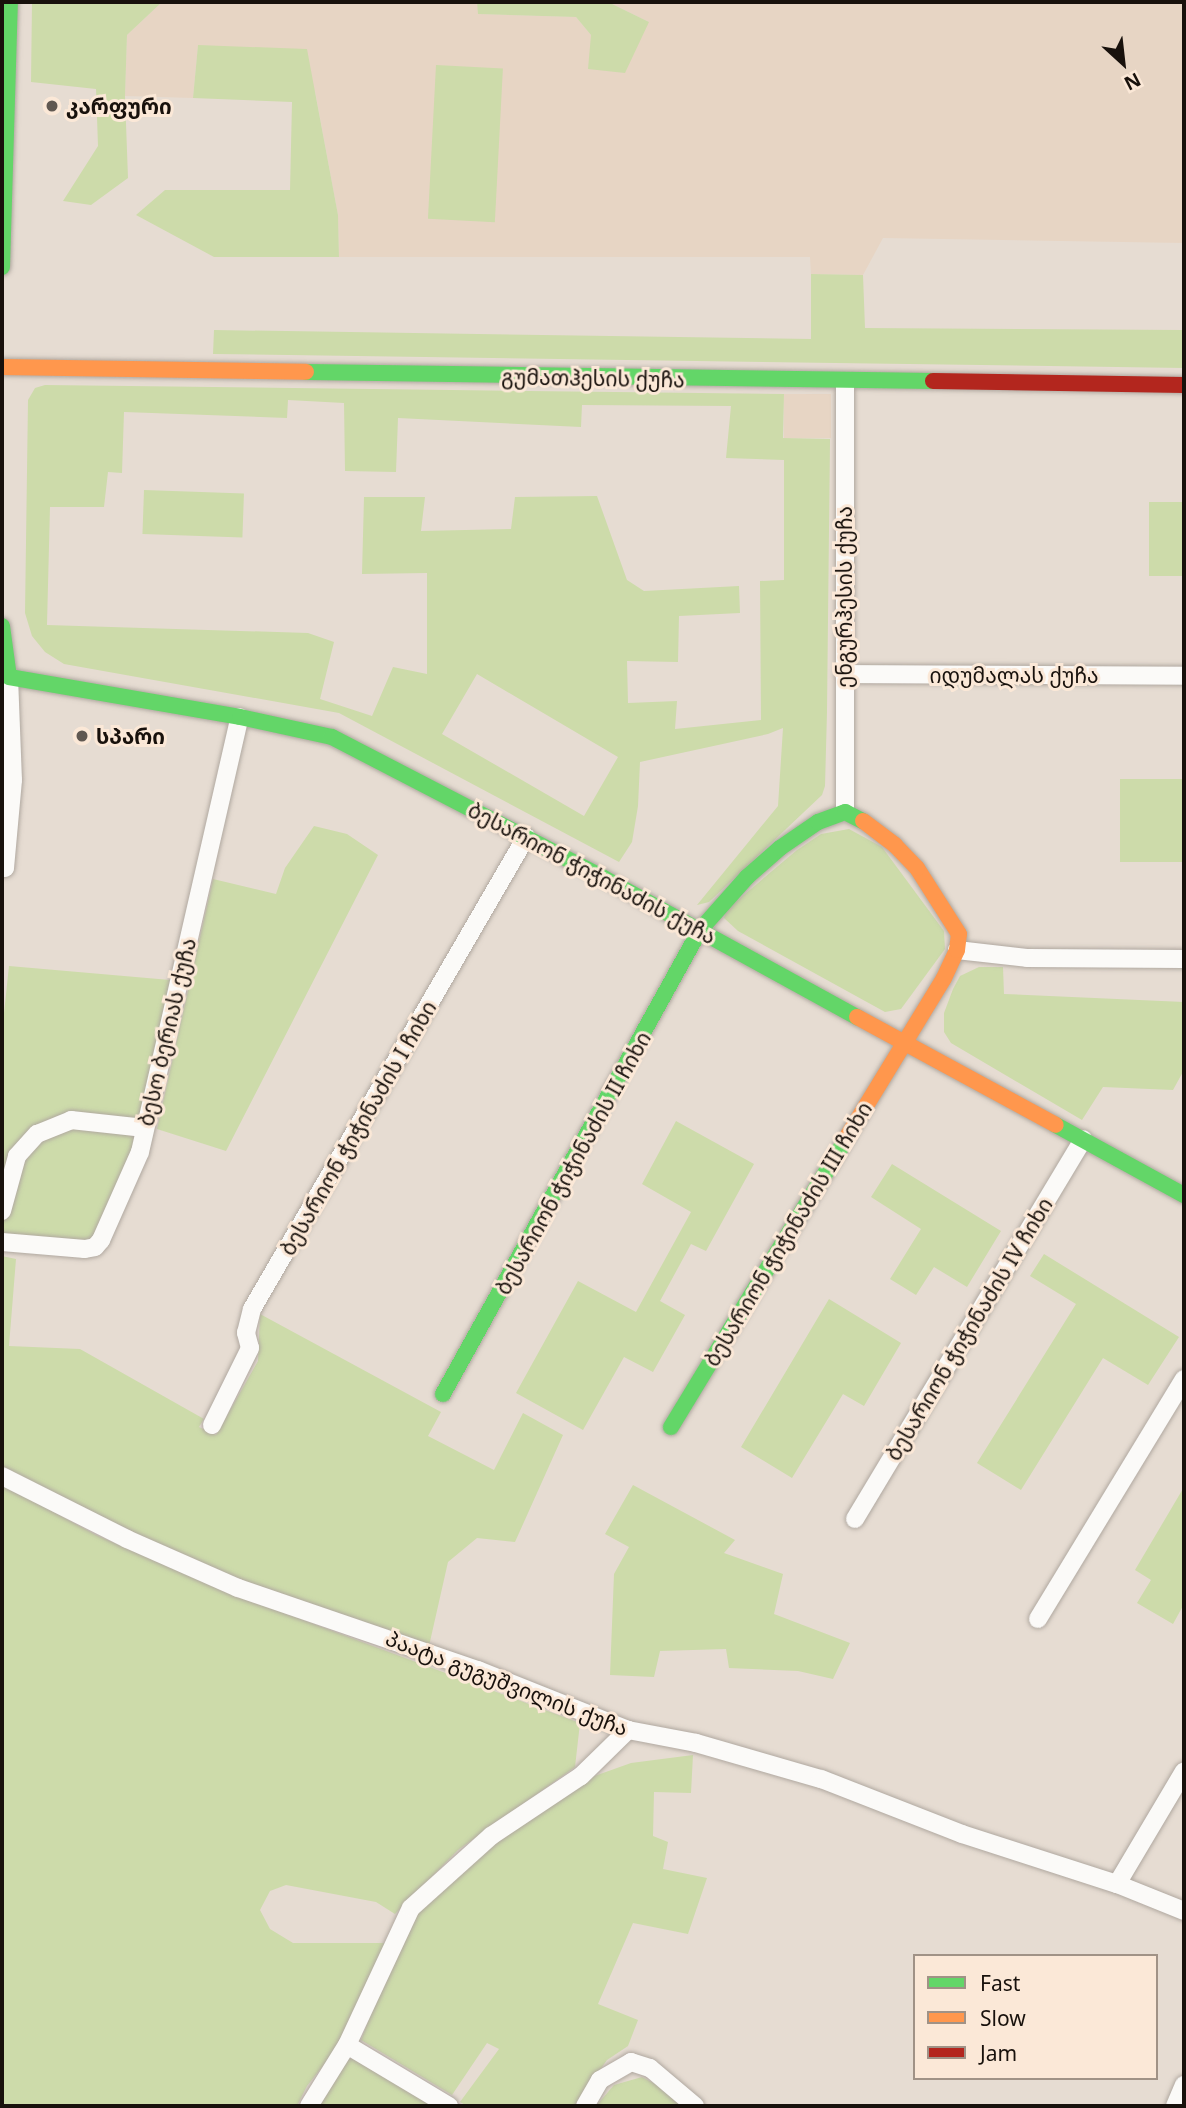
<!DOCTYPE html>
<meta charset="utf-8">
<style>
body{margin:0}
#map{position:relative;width:1186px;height:2108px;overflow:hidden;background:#e6dcd2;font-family:"Noto Sans","Noto Sans Georgian",sans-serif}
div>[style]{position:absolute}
.built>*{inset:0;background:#e7d5c4;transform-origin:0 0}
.green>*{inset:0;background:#cddbaa;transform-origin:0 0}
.roads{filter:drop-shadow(0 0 2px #b0a8a0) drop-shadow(0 0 2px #b0a8a0)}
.street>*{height:18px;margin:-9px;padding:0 9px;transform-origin:9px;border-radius:9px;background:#fbfaf8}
.fast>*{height:16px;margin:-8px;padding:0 8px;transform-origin:8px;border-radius:8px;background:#63d668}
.slow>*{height:16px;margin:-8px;padding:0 8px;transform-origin:8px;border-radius:8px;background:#ff974d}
.jam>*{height:16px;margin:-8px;padding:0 8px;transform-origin:8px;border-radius:8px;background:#b3261e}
.dots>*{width:19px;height:19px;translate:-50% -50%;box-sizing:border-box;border:4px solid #fbe8d7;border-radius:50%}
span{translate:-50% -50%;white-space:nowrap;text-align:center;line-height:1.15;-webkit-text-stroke:6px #fbe8d7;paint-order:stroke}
.poi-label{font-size:21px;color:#18110c;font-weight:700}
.left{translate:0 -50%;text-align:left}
.street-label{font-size:21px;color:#18110c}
.frame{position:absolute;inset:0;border:4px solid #18110c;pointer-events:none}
.legend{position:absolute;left:913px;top:1954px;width:245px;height:126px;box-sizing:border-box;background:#fbe8d7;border:2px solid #a09286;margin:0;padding:9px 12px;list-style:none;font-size:21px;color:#18110c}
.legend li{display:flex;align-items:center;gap:14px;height:35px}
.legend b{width:35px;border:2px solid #a09286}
.north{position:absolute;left:1088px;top:28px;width:70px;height:70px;-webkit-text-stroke:5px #fbe8d7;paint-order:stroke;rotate:153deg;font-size:19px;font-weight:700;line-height:28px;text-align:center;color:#18110c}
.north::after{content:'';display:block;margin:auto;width:24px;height:32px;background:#18110c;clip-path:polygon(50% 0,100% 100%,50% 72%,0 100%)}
</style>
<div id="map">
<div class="built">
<div style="clip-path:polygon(162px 2px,477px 2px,479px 14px,576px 17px,591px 35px,649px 22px,608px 2px,1184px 2px,1184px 243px,883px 238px,863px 275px,811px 274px,810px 257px,339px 257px,338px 215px,315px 91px,198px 45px,193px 98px,125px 96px,127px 35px)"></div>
<div style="left:784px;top:394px;width:47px;height:44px"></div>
</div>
<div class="green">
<div style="clip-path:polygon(32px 2px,162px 2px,127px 35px,125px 96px,128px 178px,91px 205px,63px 201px,98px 146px,96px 89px,31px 82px)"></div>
<div style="clip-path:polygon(477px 2px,608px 2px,649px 22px,625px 73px,588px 69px,591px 35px,576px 17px,478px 14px)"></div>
<div style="clip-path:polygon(198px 45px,307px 49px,338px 215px,339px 257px,214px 257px,136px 215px,165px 190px,290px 190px,292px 102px,193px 98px)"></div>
<div style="left:436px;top:65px;width:67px;height:154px;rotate:3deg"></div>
<div style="clip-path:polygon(811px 274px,863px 275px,865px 328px,1184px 330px,1184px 368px,213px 354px,214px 330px,811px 339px)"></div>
<div style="clip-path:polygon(evenodd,45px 385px,784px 394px,783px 438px,830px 439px,827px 712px,825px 786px,822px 795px,709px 902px,697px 905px,778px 806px,783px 728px,768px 734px,640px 762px,638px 806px,632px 842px,619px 862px,339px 713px,64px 664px,45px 652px,32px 636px,25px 613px,28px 400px,35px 388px,45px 385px,288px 400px,344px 403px,345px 471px,396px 472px,398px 418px,581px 427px,582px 405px,731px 406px,726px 458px,784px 460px,784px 580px,760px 581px,761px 720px,675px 729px,677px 701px,628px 703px,627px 661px,678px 662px,679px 616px,740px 613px,739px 586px,644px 591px,627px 580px,597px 496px,515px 497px,511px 529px,421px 531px,425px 497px,364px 497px,362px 574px,427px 573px,427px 674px,393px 667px,372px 716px,320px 699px,334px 642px,308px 633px,47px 625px,50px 507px,104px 507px,108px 472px,122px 473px,124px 412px,287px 418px,288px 400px,45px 385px,477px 674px,618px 757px,584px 816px,442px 734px,477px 674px)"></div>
<div style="left:144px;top:490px;width:100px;height:44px;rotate:2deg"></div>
<div style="left:1149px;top:502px;width:35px;height:74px"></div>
<div style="left:1184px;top:779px;width:83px;height:64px;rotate:90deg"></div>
<div style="clip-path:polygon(314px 826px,347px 834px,378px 855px,226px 1151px,157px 1129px,213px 879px,276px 894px,285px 868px)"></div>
<div style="clip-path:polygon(849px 829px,882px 847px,944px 931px,945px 949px,901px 1009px,885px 1012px,738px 931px,724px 918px,726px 910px,797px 850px,821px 834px)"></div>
<div style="clip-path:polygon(9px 966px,170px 980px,135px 1143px,92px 1239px,84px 1243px,2px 1234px,2px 1032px)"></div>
<div style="clip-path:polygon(979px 967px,1003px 967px,1004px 994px,1184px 1002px,1184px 1070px,1173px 1090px,1103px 1087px,1082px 1120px,951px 1043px,944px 1032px,944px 1013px,953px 989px,960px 976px)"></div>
<div style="clip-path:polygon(676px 1121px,754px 1164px,706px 1251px,691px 1244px,660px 1301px,685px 1315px,653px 1372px,624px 1357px,583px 1430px,516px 1393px,578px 1281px,636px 1312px,691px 1212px,642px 1184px)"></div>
<div style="clip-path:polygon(892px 1164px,1001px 1231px,967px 1287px,934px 1267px,916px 1295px,890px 1279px,921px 1229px,871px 1197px)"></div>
<div style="clip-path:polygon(1044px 1254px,1179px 1337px,1148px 1385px,1103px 1358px,1021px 1490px,977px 1463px,1076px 1304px,1030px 1276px)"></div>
<div style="clip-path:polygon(2px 1256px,16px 1259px,9px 1346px,80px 1349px,204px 1419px,199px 1427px,216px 1435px,258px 1361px,260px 1314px,441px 1412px,428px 1436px,494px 1470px,523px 1413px,563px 1435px,515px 1542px,477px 1538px,448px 1562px,429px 1646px,252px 1586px,110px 1525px,2px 1470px)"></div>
<div style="clip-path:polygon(829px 1299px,901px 1343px,864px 1406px,843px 1394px,792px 1478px,741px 1447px)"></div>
<div style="clip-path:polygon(2px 1484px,96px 1535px,225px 1591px,580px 1723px,575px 1767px,458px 1850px,395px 1914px,376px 1902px,286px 1885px,270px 1891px,260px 1910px,270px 1929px,293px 1943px,387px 1943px,341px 2043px,307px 2086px,297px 2106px,2px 2106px)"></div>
<div style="clip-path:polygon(633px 1485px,735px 1540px,724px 1553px,783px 1574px,774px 1614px,850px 1643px,833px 1679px,798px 1671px,729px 1668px,726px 1649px,660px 1651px,654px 1677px,610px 1675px,614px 1574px,629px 1547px,605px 1534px)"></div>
<div style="clip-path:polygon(1184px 1487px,1184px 1604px,1173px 1624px,1137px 1603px,1151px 1580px,1135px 1570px)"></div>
<div style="clip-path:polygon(693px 1755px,691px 1793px,654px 1792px,653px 1836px,668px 1842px,663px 1869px,707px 1878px,688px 1934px,633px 1923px,598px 2004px,638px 2020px,628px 2046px,607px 2060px,574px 2106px,467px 2106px,460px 2102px,499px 2049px,487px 2043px,452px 2095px,361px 2040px,399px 1941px,414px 1913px,495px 1840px,589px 1778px,631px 1763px)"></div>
<div style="clip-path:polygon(354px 2058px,435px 2106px,318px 2106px,346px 2060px)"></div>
<div style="clip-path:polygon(642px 2077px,663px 2088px,682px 2106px,596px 2106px,614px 2085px)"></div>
</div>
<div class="roads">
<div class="street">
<div style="left:844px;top:674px;width:340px;rotate:0.3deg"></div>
<div style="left:2px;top:677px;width:7px"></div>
<div style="left:9px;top:677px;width:103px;rotate:87.8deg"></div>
<div style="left:13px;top:780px;width:88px;rotate:95.2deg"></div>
<div style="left:5px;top:868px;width:3px;rotate:180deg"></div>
<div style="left:845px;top:812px;width:431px;rotate:-90deg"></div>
<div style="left:957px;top:950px;width:70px;rotate:6.5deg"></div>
<div style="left:1027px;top:958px;width:157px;rotate:0.4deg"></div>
<div style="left:2px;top:1211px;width:57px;rotate:-74.7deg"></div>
<div style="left:17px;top:1156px;width:30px;rotate:-48deg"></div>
<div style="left:37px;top:1134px;width:37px;rotate:-22deg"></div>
<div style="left:71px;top:1120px;width:74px;rotate:6.2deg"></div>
<div style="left:2px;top:1242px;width:83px;rotate:4.8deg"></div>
<div style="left:85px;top:1249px;width:10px;rotate:-11deg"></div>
<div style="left:95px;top:1247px;width:9px;rotate:-49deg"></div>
<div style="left:101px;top:1240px;width:96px;rotate:-66.1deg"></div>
<div style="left:140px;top:1152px;width:446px;rotate:-77.1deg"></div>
<div style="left:212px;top:1425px;width:86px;rotate:-63.7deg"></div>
<div style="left:250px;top:1348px;width:16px;rotate:-105deg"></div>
<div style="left:246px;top:1333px;width:25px;rotate:-76deg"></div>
<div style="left:252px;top:1309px;width:546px;rotate:-59.86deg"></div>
<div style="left:2px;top:1476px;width:140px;rotate:26.7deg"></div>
<div style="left:127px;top:1539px;width:121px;rotate:23.8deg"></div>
<div style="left:238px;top:1588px;width:254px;rotate:18.9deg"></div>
<div style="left:478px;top:1670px;width:162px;rotate:21.8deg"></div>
<div style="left:628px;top:1730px;width:69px;rotate:10.8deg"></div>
<div style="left:696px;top:1743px;width:130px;rotate:16.1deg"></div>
<div style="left:821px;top:1779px;width:151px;rotate:21.3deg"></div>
<div style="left:962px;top:1834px;width:163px;rotate:17.9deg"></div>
<div style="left:1117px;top:1884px;width:72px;rotate:21.9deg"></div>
<div style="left:855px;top:1519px;width:443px;rotate:-59deg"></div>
<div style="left:1038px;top:1619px;width:281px;rotate:-58.7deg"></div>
<div style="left:1117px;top:1884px;width:131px;rotate:-59.3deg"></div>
<div style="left:347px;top:2045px;width:119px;rotate:30.9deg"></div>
<div style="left:309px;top:2106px;width:72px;rotate:-58.1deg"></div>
<div style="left:347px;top:2045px;width:151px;rotate:-65deg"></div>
<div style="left:411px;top:1908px;width:108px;rotate:-42deg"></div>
<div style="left:491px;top:1836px;width:108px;rotate:-33.7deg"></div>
<div style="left:581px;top:1776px;width:66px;rotate:-44.4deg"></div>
<div style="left:585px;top:2106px;width:30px;rotate:-60deg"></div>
<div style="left:600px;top:2080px;width:36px;rotate:-30deg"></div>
<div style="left:631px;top:2062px;width:20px;rotate:18deg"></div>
<div style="left:650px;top:2068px;width:59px;rotate:40.2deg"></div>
<div style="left:1175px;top:2106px;width:23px;rotate:-67deg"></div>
</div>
<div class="fast">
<div style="left:2px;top:267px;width:265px;rotate:-88.3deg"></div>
<div style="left:306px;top:372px;width:627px;rotate:0.82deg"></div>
<div style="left:2px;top:626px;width:51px;rotate:82.2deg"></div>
<div style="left:9px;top:677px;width:234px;rotate:9.8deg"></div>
<div style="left:240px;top:717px;width:94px;rotate:12.3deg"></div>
<div style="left:332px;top:737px;width:304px;rotate:27.4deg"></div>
<div style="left:602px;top:877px;width:291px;rotate:28.8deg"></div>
<div style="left:1056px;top:1125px;width:146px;rotate:28.7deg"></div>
<div style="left:443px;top:1394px;width:530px;rotate:-61.02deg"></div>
<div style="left:700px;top:930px;width:71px;rotate:-48.4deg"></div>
<div style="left:747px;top:877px;width:44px;rotate:-41.3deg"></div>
<div style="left:780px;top:848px;width:46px;rotate:-34.4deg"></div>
<div style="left:818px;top:822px;width:29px;rotate:-20deg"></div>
<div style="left:845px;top:812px;width:20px;rotate:27deg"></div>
<div style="left:671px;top:1427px;width:339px;rotate:-58.7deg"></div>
</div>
<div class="slow">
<div style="left:2px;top:367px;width:304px;rotate:0.9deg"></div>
<div style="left:857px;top:1017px;width:226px;rotate:28.5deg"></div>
<div style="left:847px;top:1137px;width:186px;rotate:-58.6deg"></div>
<div style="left:944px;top:978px;width:31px;rotate:-65deg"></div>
<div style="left:957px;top:950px;width:16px;rotate:-83deg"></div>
<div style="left:959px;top:934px;width:78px;rotate:-122.5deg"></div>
<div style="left:917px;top:868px;width:32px;rotate:-134deg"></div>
<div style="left:895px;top:845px;width:40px;rotate:-143deg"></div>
</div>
<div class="jam">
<div style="left:933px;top:381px;width:251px;rotate:0.9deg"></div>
</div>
</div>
<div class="dots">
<div style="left:52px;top:106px;background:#605851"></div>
<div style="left:82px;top:736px;background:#605851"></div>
</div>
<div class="poi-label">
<span class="left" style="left:66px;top:106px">კარფური</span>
<span class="left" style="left:96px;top:736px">სპარი</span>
</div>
<div class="street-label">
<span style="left:593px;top:378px;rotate:1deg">გუმათჰესის ქუჩა</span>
<span style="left:844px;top:597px;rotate:-90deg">ენგურჰესის ქუჩა</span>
<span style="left:1014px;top:675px">იდუმალას ქუჩა</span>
<span style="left:592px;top:873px;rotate:28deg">ბესარიონ ჭიჭინაძის ქუჩა</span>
<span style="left:167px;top:1032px;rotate:-77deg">ბესო ბერიას ქუჩა</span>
<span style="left:358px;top:1128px;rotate:-60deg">ბესარიონ ჭიჭინაძის I ჩიხი</span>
<span style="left:573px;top:1163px;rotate:-61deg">ბესარიონ ჭიჭინაძის II ჩიხი</span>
<span style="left:788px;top:1234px;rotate:-59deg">ბესარიონ ჭიჭინაძის III ჩიხი</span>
<span style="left:969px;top:1329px;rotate:-59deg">ბესარიონ ჭიჭინაძის IV ჩიხი</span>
<span style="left:507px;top:1683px;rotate:21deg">პაატა გუგუშვილის ქუჩა</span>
</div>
<div class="frame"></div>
<ul class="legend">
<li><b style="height:9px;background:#63d668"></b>Fast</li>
<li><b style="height:9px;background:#ff974d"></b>Slow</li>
<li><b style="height:9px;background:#b3261e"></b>Jam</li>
</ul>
<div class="north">N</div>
</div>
